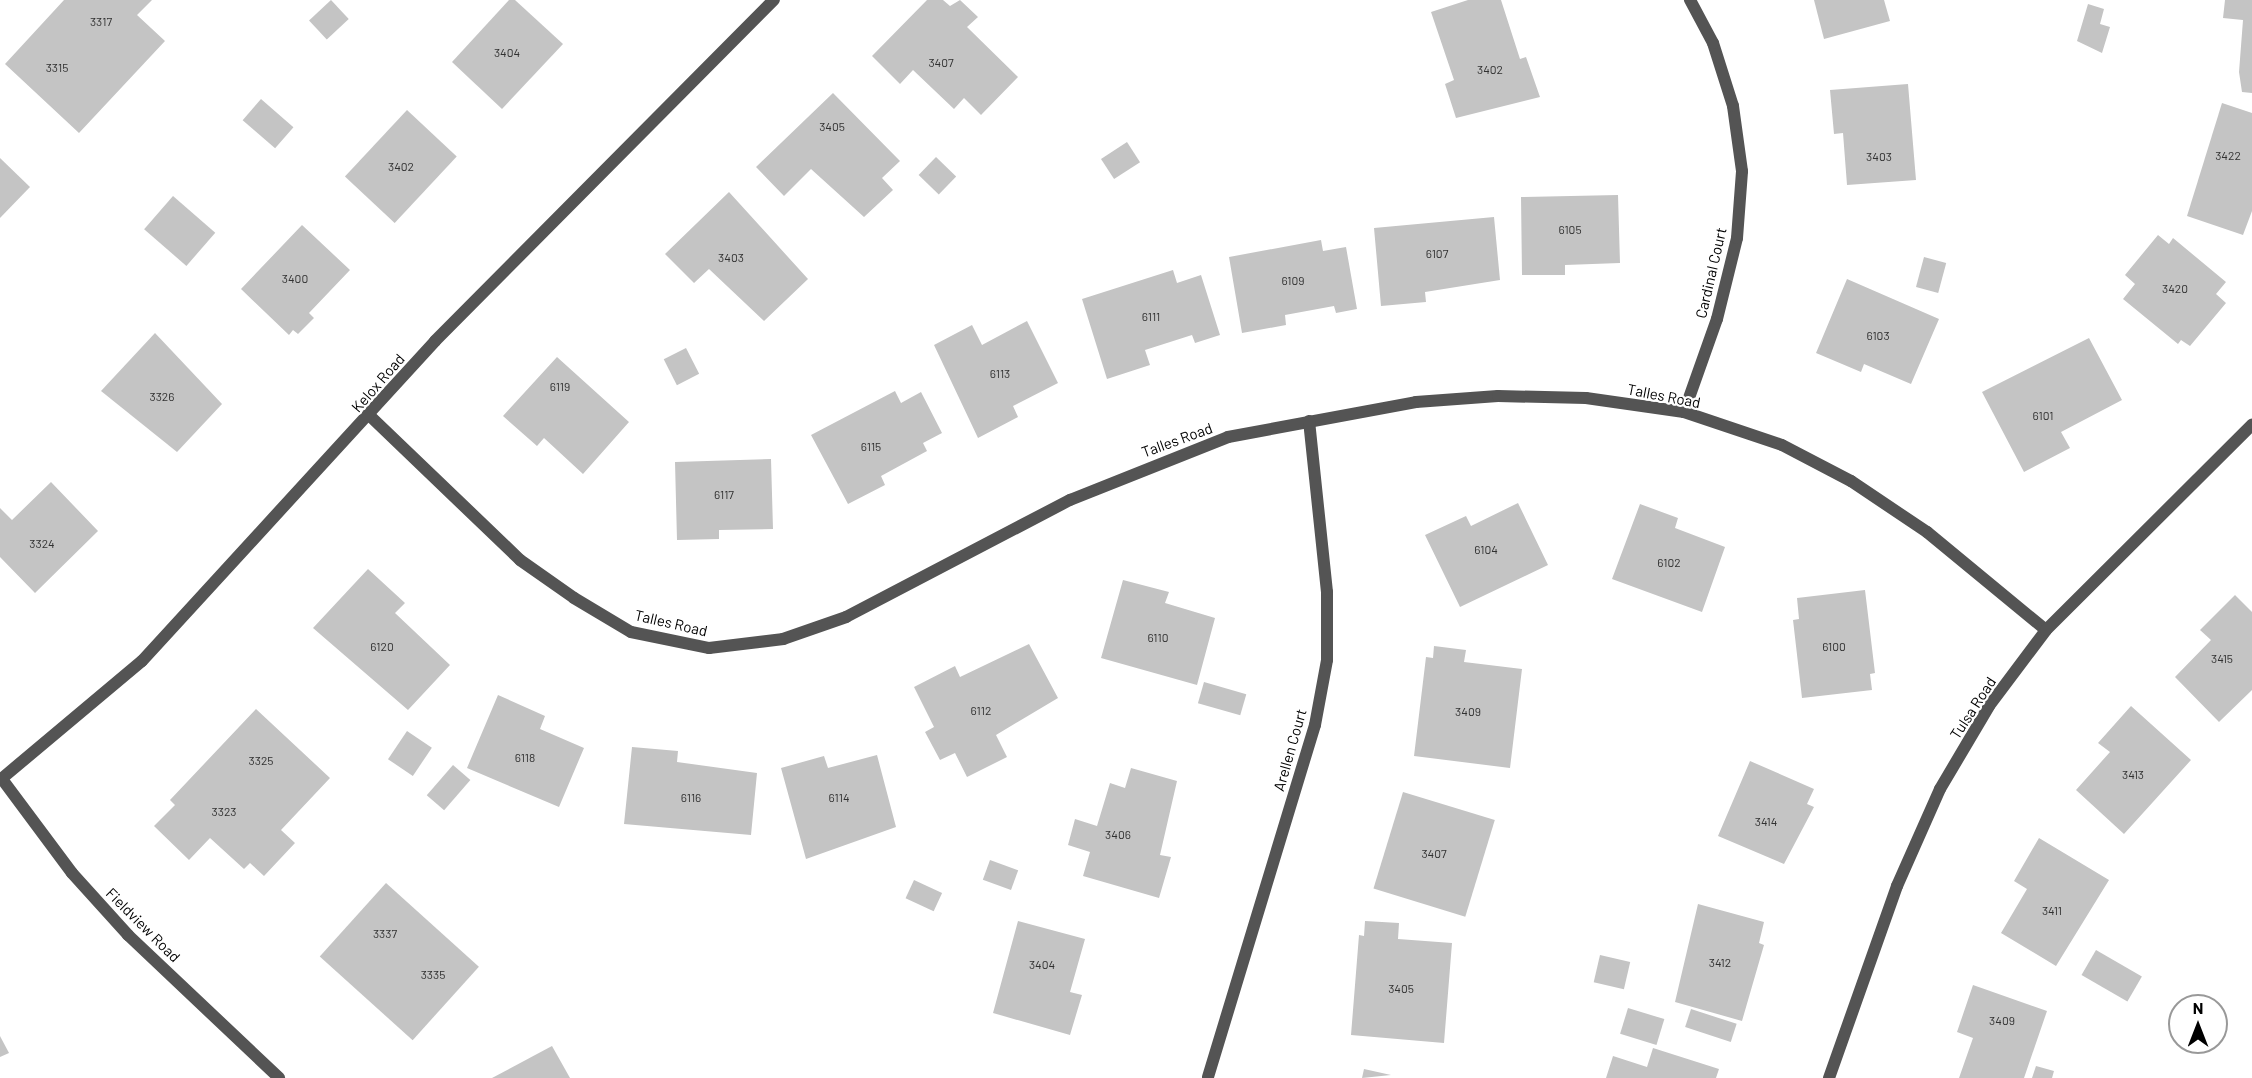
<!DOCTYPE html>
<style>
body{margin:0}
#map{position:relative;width:2252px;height:1078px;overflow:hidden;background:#fff;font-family:Barlow,sans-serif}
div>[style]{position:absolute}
.building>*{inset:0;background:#c4c4c4;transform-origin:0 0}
.street>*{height:12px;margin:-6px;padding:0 6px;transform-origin:6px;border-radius:6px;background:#545454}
span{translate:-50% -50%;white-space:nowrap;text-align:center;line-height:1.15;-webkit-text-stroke:4.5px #fff;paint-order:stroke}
.number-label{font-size:12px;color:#313131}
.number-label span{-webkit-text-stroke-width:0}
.street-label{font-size:15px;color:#000}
.north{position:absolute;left:2168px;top:994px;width:60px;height:60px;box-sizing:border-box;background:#fff;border:2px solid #999;border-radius:50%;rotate:0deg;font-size:16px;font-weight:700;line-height:24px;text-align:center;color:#000}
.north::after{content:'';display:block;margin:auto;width:21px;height:27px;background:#000;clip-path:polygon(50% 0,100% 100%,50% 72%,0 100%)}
</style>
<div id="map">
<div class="building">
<div style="clip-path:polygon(64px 0,152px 0,137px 15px,165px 41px,79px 133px,5px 64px)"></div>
<div style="left:331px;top:0;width:26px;height:30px;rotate:47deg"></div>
<div style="clip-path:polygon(509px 0,515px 0,563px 44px,502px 109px,452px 62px)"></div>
<div style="clip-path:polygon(927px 0,943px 0,950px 6px,960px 0,978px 17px,967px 27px,1018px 77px,981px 115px,964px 98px,954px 109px,913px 70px,900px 84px,872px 56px)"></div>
<div style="clip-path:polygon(1468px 0,1501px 0,1520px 59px,1526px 57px,1540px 97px,1456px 118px,1445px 84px,1454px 80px,1431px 12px)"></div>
<div style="clip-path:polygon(1814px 0,1884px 0,1890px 21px,1824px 39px)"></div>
<div style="clip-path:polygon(2225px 0,2252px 0,2252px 93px,2242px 92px,2239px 72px,2243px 20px,2223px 18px)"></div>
<div style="clip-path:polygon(2088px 4px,2104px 9px,2100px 24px,2110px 27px,2102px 53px,2077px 41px)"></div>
<div style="clip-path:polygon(1908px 84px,1916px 180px,1847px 185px,1843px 133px,1834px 134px,1830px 90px)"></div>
<div style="clip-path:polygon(833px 93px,900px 161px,882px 178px,893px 190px,864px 217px,811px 169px,784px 196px,756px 167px)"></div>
<div style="left:261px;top:99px;width:43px;height:28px;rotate:41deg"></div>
<div style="clip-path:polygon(2222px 103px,2252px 113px,2252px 211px,2243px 235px,2187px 216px)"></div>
<div style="left:407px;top:110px;width:68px;height:91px;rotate:43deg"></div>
<div style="left:1127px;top:142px;width:24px;height:31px;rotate:57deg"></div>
<div style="left:936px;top:157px;width:28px;height:25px;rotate:44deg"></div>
<div style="clip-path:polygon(0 158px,30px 187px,0 218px)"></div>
<div style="clip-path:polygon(729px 192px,808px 279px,764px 321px,709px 269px,694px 283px,665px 254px)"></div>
<div style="clip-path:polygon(1618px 195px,1620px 263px,1565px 265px,1565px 275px,1522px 275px,1521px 197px)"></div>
<div style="left:173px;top:196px;width:56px;height:44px;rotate:41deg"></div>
<div style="clip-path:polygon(1494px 217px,1500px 280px,1425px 292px,1426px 302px,1381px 306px,1374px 228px)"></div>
<div style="clip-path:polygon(302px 225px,350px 270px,309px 313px,314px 318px,298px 334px,293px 330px,289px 335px,241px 289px)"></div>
<div style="clip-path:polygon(2158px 235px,2169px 244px,2173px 238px,2226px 282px,2216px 294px,2226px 303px,2190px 346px,2181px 340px,2178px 344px,2123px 299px,2135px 284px,2125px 275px)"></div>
<div style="clip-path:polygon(1321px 240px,1323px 251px,1346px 247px,1357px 309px,1336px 313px,1334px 306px,1285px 315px,1286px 325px,1242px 333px,1229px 257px)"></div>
<div style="left:1924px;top:257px;width:23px;height:31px;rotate:15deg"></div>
<div style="clip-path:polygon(1173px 270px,1177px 283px,1201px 275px,1220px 335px,1195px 343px,1192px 335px,1145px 350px,1150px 365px,1107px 379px,1082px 299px)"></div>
<div style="clip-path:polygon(1847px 279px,1939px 319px,1911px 384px,1864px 364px,1861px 372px,1816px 353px)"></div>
<div style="clip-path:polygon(1027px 321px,1058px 383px,1013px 406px,1018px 417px,978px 438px,934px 345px,972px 325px,982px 345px)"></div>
<div style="clip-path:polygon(155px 333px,222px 404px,177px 452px,101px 391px)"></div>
<div style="clip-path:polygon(2089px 338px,2122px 400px,2061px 432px,2070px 448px,2024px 472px,1982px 392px)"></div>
<div style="left:686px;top:348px;width:29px;height:25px;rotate:63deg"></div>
<div style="clip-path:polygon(557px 357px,629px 422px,583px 474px,544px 438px,537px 446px,503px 416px)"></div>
<div style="clip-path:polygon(895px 391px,901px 403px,921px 392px,942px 433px,923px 443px,927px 451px,881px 476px,885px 485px,848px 504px,811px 435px)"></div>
<div style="clip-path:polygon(771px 459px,773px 529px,719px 530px,719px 539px,677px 540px,675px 462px)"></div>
<div style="clip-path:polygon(51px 482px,98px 531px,35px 593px,0 557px,0 508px,12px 520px)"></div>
<div style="clip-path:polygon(1518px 503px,1548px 565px,1460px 607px,1425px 535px,1466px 516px,1471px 526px)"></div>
<div style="clip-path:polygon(1640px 504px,1678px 518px,1675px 528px,1725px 547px,1702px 612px,1612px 579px)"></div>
<div style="clip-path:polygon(368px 569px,405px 603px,395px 613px,450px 665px,408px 710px,313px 628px)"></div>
<div style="clip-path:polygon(1123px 580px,1169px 592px,1165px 603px,1215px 618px,1197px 685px,1101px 658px)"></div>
<div style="clip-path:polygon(1865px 590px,1875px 673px,1870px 674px,1872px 690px,1802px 698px,1793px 620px,1799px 619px,1797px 598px)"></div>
<div style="clip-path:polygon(2235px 595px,2252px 612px,2252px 690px,2219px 722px,2175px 677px,2211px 640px,2200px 630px)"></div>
<div style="clip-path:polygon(1029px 644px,1058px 698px,996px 735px,1007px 757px,967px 777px,955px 753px,940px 760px,925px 732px,934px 727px,914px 687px,955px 666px,960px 677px)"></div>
<div style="clip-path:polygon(1434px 646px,1466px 650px,1464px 662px,1522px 669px,1510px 768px,1414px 756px,1426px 657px,1433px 658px)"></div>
<div style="left:1204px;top:682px;width:44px;height:22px;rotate:16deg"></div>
<div style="clip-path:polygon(498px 695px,545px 716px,540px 729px,584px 748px,559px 807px,467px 768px)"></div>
<div style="clip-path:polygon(2131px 706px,2191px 760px,2124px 834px,2076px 790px,2110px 752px,2098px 743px)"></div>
<div style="clip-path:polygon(256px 709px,330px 778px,281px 830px,295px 843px,264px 876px,250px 863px,244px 869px,210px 838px,189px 860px,154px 826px,175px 805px,170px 800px)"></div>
<div style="left:407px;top:731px;width:30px;height:34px;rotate:34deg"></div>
<div style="clip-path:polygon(632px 747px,678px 751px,677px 762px,757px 773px,751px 835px,624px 824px)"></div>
<div style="clip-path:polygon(877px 755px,896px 827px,806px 859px,781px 768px,824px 756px,828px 768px)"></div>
<div style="clip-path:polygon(1750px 761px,1814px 789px,1807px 804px,1814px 807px,1784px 864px,1718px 836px)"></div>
<div style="left:453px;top:765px;width:23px;height:40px;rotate:41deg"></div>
<div style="clip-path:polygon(1131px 768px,1177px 781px,1160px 855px,1171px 857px,1159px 898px,1083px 876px,1090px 852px,1068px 845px,1075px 819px,1097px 826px,1110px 783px,1125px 788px)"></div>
<div style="left:1403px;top:792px;width:96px;height:101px;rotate:17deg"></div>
<div style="clip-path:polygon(2039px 838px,2109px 880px,2056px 966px,2001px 933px,2027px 889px,2014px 881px)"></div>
<div style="left:990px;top:860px;width:30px;height:21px;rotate:20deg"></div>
<div style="left:914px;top:880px;width:31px;height:20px;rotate:25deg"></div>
<div style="left:386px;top:883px;width:125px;height:99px;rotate:42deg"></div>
<div style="clip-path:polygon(1698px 904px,1764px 922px,1759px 943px,1764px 945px,1742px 1021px,1675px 1002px)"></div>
<div style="clip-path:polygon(1018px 921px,1085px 939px,1070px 992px,1082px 995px,1070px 1035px,993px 1013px)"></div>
<div style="clip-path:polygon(1365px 921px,1399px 923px,1398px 939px,1452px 943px,1444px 1043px,1351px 1035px,1359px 935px,1364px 936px)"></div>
<div style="left:2096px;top:950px;width:53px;height:29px;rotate:30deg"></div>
<div style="left:1600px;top:955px;width:31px;height:28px;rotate:13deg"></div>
<div style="clip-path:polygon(1973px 985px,2047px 1011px,2024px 1078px,1959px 1078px,1973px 1038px,1957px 1032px)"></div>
<div style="left:1628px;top:1008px;width:38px;height:27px;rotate:17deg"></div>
<div style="left:1691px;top:1009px;width:48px;height:19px;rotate:18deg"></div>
<div style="clip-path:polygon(0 1036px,9px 1053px,0 1057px)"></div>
<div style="clip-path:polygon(552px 1046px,570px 1078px,492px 1078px)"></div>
<div style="clip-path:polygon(1653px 1048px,1719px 1069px,1716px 1078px,1606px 1078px,1613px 1056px,1647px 1067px)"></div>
<div style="clip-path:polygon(2036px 1066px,2054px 1071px,2052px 1078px,2032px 1078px)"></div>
<div style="clip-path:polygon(1364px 1069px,1391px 1075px,1362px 1078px)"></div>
</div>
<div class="street">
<div style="left:1684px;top:412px;width:99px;rotate:-70.5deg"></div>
<div style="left:1717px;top:319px;width:83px;rotate:-76.1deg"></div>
<div style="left:1737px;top:238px;width:67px;rotate:-85.7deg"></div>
<div style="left:1742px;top:171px;width:66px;rotate:-97.9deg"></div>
<div style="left:1733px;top:106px;width:66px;rotate:-107.6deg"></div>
<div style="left:1713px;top:43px;width:49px;rotate:-118.1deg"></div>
<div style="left:370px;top:416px;width:208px;rotate:43.8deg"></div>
<div style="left:520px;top:560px;width:66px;rotate:35.1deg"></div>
<div style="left:574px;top:598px;width:66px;rotate:30.8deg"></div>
<div style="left:631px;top:632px;width:80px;rotate:11.6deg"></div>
<div style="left:709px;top:648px;width:75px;rotate:-6.9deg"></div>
<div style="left:783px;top:639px;width:67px;rotate:-19.2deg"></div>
<div style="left:846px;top:617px;width:253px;rotate:-27.6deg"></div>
<div style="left:1070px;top:500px;width:170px;rotate:-21.7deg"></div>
<div style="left:1228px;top:437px;width:191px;rotate:-10.5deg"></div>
<div style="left:1416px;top:402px;width:82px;rotate:-4.2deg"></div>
<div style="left:1498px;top:396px;width:88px;rotate:1.3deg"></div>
<div style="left:1586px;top:398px;width:99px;rotate:8.1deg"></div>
<div style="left:1684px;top:412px;width:103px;rotate:18.6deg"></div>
<div style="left:1782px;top:445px;width:78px;rotate:27.6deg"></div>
<div style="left:1851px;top:481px;width:92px;rotate:33.9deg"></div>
<div style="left:1927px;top:532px;width:154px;rotate:39.5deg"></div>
<div style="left:2px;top:779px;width:117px;rotate:53.3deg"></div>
<div style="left:72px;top:873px;width:84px;rotate:47.9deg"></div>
<div style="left:128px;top:935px;width:208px;rotate:43.4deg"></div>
<div style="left:0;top:780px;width:185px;rotate:-40deg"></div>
<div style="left:142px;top:661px;width:434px;rotate:-47.5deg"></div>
<div style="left:435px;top:341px;width:481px;rotate:-45.2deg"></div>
<div style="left:1208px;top:1077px;width:368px;rotate:-73.1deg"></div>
<div style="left:1315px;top:725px;width:66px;rotate:-79.5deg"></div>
<div style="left:1327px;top:660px;width:68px;rotate:-90deg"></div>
<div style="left:1327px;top:592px;width:172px;rotate:-96deg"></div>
<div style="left:1829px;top:1078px;width:204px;rotate:-70.5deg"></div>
<div style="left:1897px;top:886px;width:106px;rotate:-66.1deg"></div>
<div style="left:1940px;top:789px;width:96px;rotate:-59.4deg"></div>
<div style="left:1989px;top:706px;width:95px;rotate:-53.1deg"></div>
<div style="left:2046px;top:630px;width:291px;rotate:-44.9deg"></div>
</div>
<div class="number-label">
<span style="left:101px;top:22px">3317</span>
<span style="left:507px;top:53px">3404</span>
<span style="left:941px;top:63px">3407</span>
<span style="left:57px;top:68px">3315</span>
<span style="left:1490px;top:70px">3402</span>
<span style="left:832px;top:127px">3405</span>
<span style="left:2228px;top:156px">3422</span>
<span style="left:1879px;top:157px">3403</span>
<span style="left:401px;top:167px">3402</span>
<span style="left:1570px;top:230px">6105</span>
<span style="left:1437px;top:254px">6107</span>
<span style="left:731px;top:258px">3403</span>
<span style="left:295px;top:279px">3400</span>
<span style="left:1293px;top:281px">6109</span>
<span style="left:2175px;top:289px">3420</span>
<span style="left:1151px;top:317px">6111</span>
<span style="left:1878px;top:336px">6103</span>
<span style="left:1000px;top:374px">6113</span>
<span style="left:560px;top:387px">6119</span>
<span style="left:162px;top:397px">3326</span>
<span style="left:2043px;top:416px">6101</span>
<span style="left:871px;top:447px">6115</span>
<span style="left:724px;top:495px">6117</span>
<span style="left:42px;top:544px">3324</span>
<span style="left:1486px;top:550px">6104</span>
<span style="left:1669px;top:563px">6102</span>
<span style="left:1158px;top:638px">6110</span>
<span style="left:382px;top:647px">6120</span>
<span style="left:1834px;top:647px">6100</span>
<span style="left:2222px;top:659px">3415</span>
<span style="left:981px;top:711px">6112</span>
<span style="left:1468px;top:712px">3409</span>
<span style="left:525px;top:758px">6118</span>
<span style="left:261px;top:761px">3325</span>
<span style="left:2133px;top:775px">3413</span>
<span style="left:691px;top:798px">6116</span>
<span style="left:839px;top:798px">6114</span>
<span style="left:224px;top:812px">3323</span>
<span style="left:1766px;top:822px">3414</span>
<span style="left:1118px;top:835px">3406</span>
<span style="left:1434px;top:854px">3407</span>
<span style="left:2052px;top:911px">3411</span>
<span style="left:385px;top:934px">3337</span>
<span style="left:1720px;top:963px">3412</span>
<span style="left:1042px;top:965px">3404</span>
<span style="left:433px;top:975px">3335</span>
<span style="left:1401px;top:989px">3405</span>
<span style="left:2002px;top:1021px">3409</span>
</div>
<div class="street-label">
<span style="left:1711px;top:273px;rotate:-77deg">Cardinal Court</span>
<span style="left:378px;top:383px;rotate:-49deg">Kelox Road</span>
<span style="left:1664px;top:396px;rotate:11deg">Talles Road</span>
<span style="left:1177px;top:440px;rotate:-20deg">Talles Road</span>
<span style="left:671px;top:623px;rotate:13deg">Talles Road</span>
<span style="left:1973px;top:708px;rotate:-57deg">Tulsa Road</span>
<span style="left:1290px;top:750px;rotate:-74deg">Arellen Court</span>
<span style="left:143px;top:925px;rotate:45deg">Fieldview Road</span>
</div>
<div class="north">N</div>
</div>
